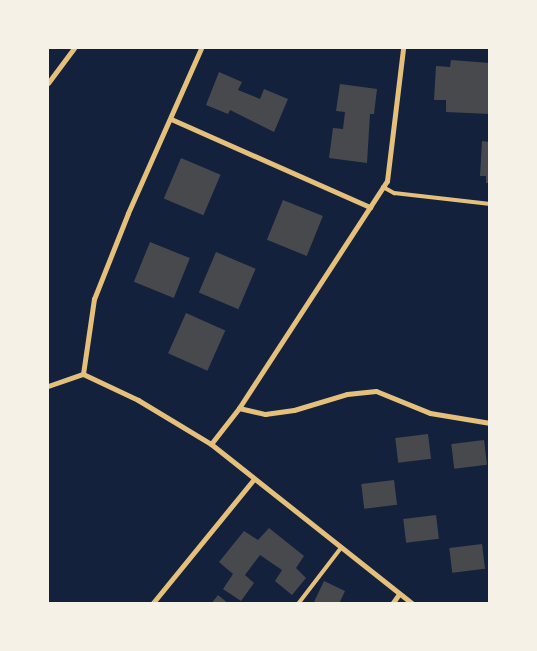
<!DOCTYPE html>
<style>
body{margin:0}
#map{position:relative;width:537px;height:651px;overflow:hidden;background:#14213d;font-family:"Roboto Condensed",sans-serif}
div>[style]{position:absolute}
.building>*{inset:0;background:#48494c;transform-origin:0 0}
.service>*{height:4px;margin:-2px;padding:0 2px;transform-origin:2px;border-radius:2px;background:#e5c07b}
.minor>*{height:5px;margin:-2.5px;padding:0 2.5px;transform-origin:2.5px;border-radius:2.5px;background:#e5c07b}
span{translate:-50% -50%;white-space:nowrap;text-align:center;line-height:1.15;-webkit-text-stroke:4px #f6f1e7;paint-order:stroke}
.frame{position:absolute;inset:0;border:49px solid #f6f1e7;pointer-events:none}
</style>
<div id="map">
<div class="building">
<div style="clip-path:polygon(451px 60px,490px 63px,490px 114px,446px 112px,446px 100px,434px 100px,436px 66px,450px 67px)"></div>
<div style="clip-path:polygon(219px 72px,242px 82px,238px 90px,260px 99px,264px 89px,288px 99px,274px 132px,230px 110px,228px 114px,206px 105px)"></div>
<div style="clip-path:polygon(340px 84px,377px 89px,374px 114px,370px 114px,367px 163px,329px 158px,333px 128px,343px 129px,345px 112px,336px 111px)"></div>
<div style="clip-path:polygon(482px 141px,490px 142px,490px 183px,486px 183px,486px 176px,480px 176px)"></div>
<div style="left:181px;top:158px;width:43px;height:44px;rotate:23deg"></div>
<div style="left:283px;top:200px;width:43px;height:43px;rotate:22deg"></div>
<div style="left:150px;top:242px;width:43px;height:43px;rotate:22deg"></div>
<div style="left:216px;top:252px;width:43px;height:44px;rotate:23deg"></div>
<div style="left:186px;top:313px;width:43px;height:44px;rotate:24deg"></div>
<div style="left:428px;top:434px;width:25px;height:33px;rotate:83deg"></div>
<div style="left:484px;top:440px;width:25px;height:33px;rotate:83deg"></div>
<div style="left:394px;top:480px;width:25px;height:33px;rotate:83deg"></div>
<div style="left:436px;top:515px;width:24px;height:33px;rotate:83deg"></div>
<div style="clip-path:polygon(269px 528px,304px 556px,296px 568px,306px 578px,292px 595px,275px 581px,282px 570px,260px 555px,245px 575px,254px 583px,241px 601px,223px 589px,233px 574px,219px 562px,244px 531px,258px 540px)"></div>
<div style="left:482px;top:544px;width:25px;height:33px;rotate:83deg"></div>
<div style="clip-path:polygon(324px 581px,345px 591px,339px 604px,314px 602px)"></div>
<div style="clip-path:polygon(218px 595px,229px 604px,211px 604px)"></div>
</div>
<div class="service">
<div style="left:383px;top:187px;width:13px;rotate:29deg"></div>
<div style="left:394px;top:193px;width:97px;rotate:6.5deg"></div>
<div style="left:298px;top:604px;width:69px;rotate:-52.6deg"></div>
</div>
<div class="minor">
<div style="left:48px;top:83px;width:44px;rotate:-53.4deg"></div>
<div style="left:171px;top:119px;width:218px;rotate:23.9deg"></div>
<div style="left:83px;top:374px;width:76px;rotate:-81.7deg"></div>
<div style="left:94px;top:299px;width:92px;rotate:-68.4deg"></div>
<div style="left:128px;top:213px;width:180px;rotate:-66.1deg"></div>
<div style="left:48px;top:386px;width:37px;rotate:-19deg"></div>
<div style="left:83px;top:374px;width:61px;rotate:25.3deg"></div>
<div style="left:138px;top:400px;width:85px;rotate:31.1deg"></div>
<div style="left:211px;top:444px;width:258px;rotate:38.4deg"></div>
<div style="left:239px;top:408px;width:27px;rotate:13deg"></div>
<div style="left:265px;top:414px;width:29px;rotate:-8deg"></div>
<div style="left:294px;top:410px;width:55px;rotate:-16.8deg"></div>
<div style="left:347px;top:394px;width:29px;rotate:-6deg"></div>
<div style="left:376px;top:391px;width:58px;rotate:22.2deg"></div>
<div style="left:430px;top:413px;width:61px;rotate:9.5deg"></div>
<div style="left:211px;top:444px;width:46px;rotate:-52.1deg"></div>
<div style="left:239px;top:408px;width:271px;rotate:-56.9deg"></div>
<div style="left:387px;top:181px;width:134px;rotate:-83.1deg"></div>
<div style="left:152px;top:604px;width:160px;rotate:-50.8deg"></div>
<div style="left:392px;top:604px;width:12px;rotate:-55deg"></div>
</div>
<div class="frame"></div>
</div>
